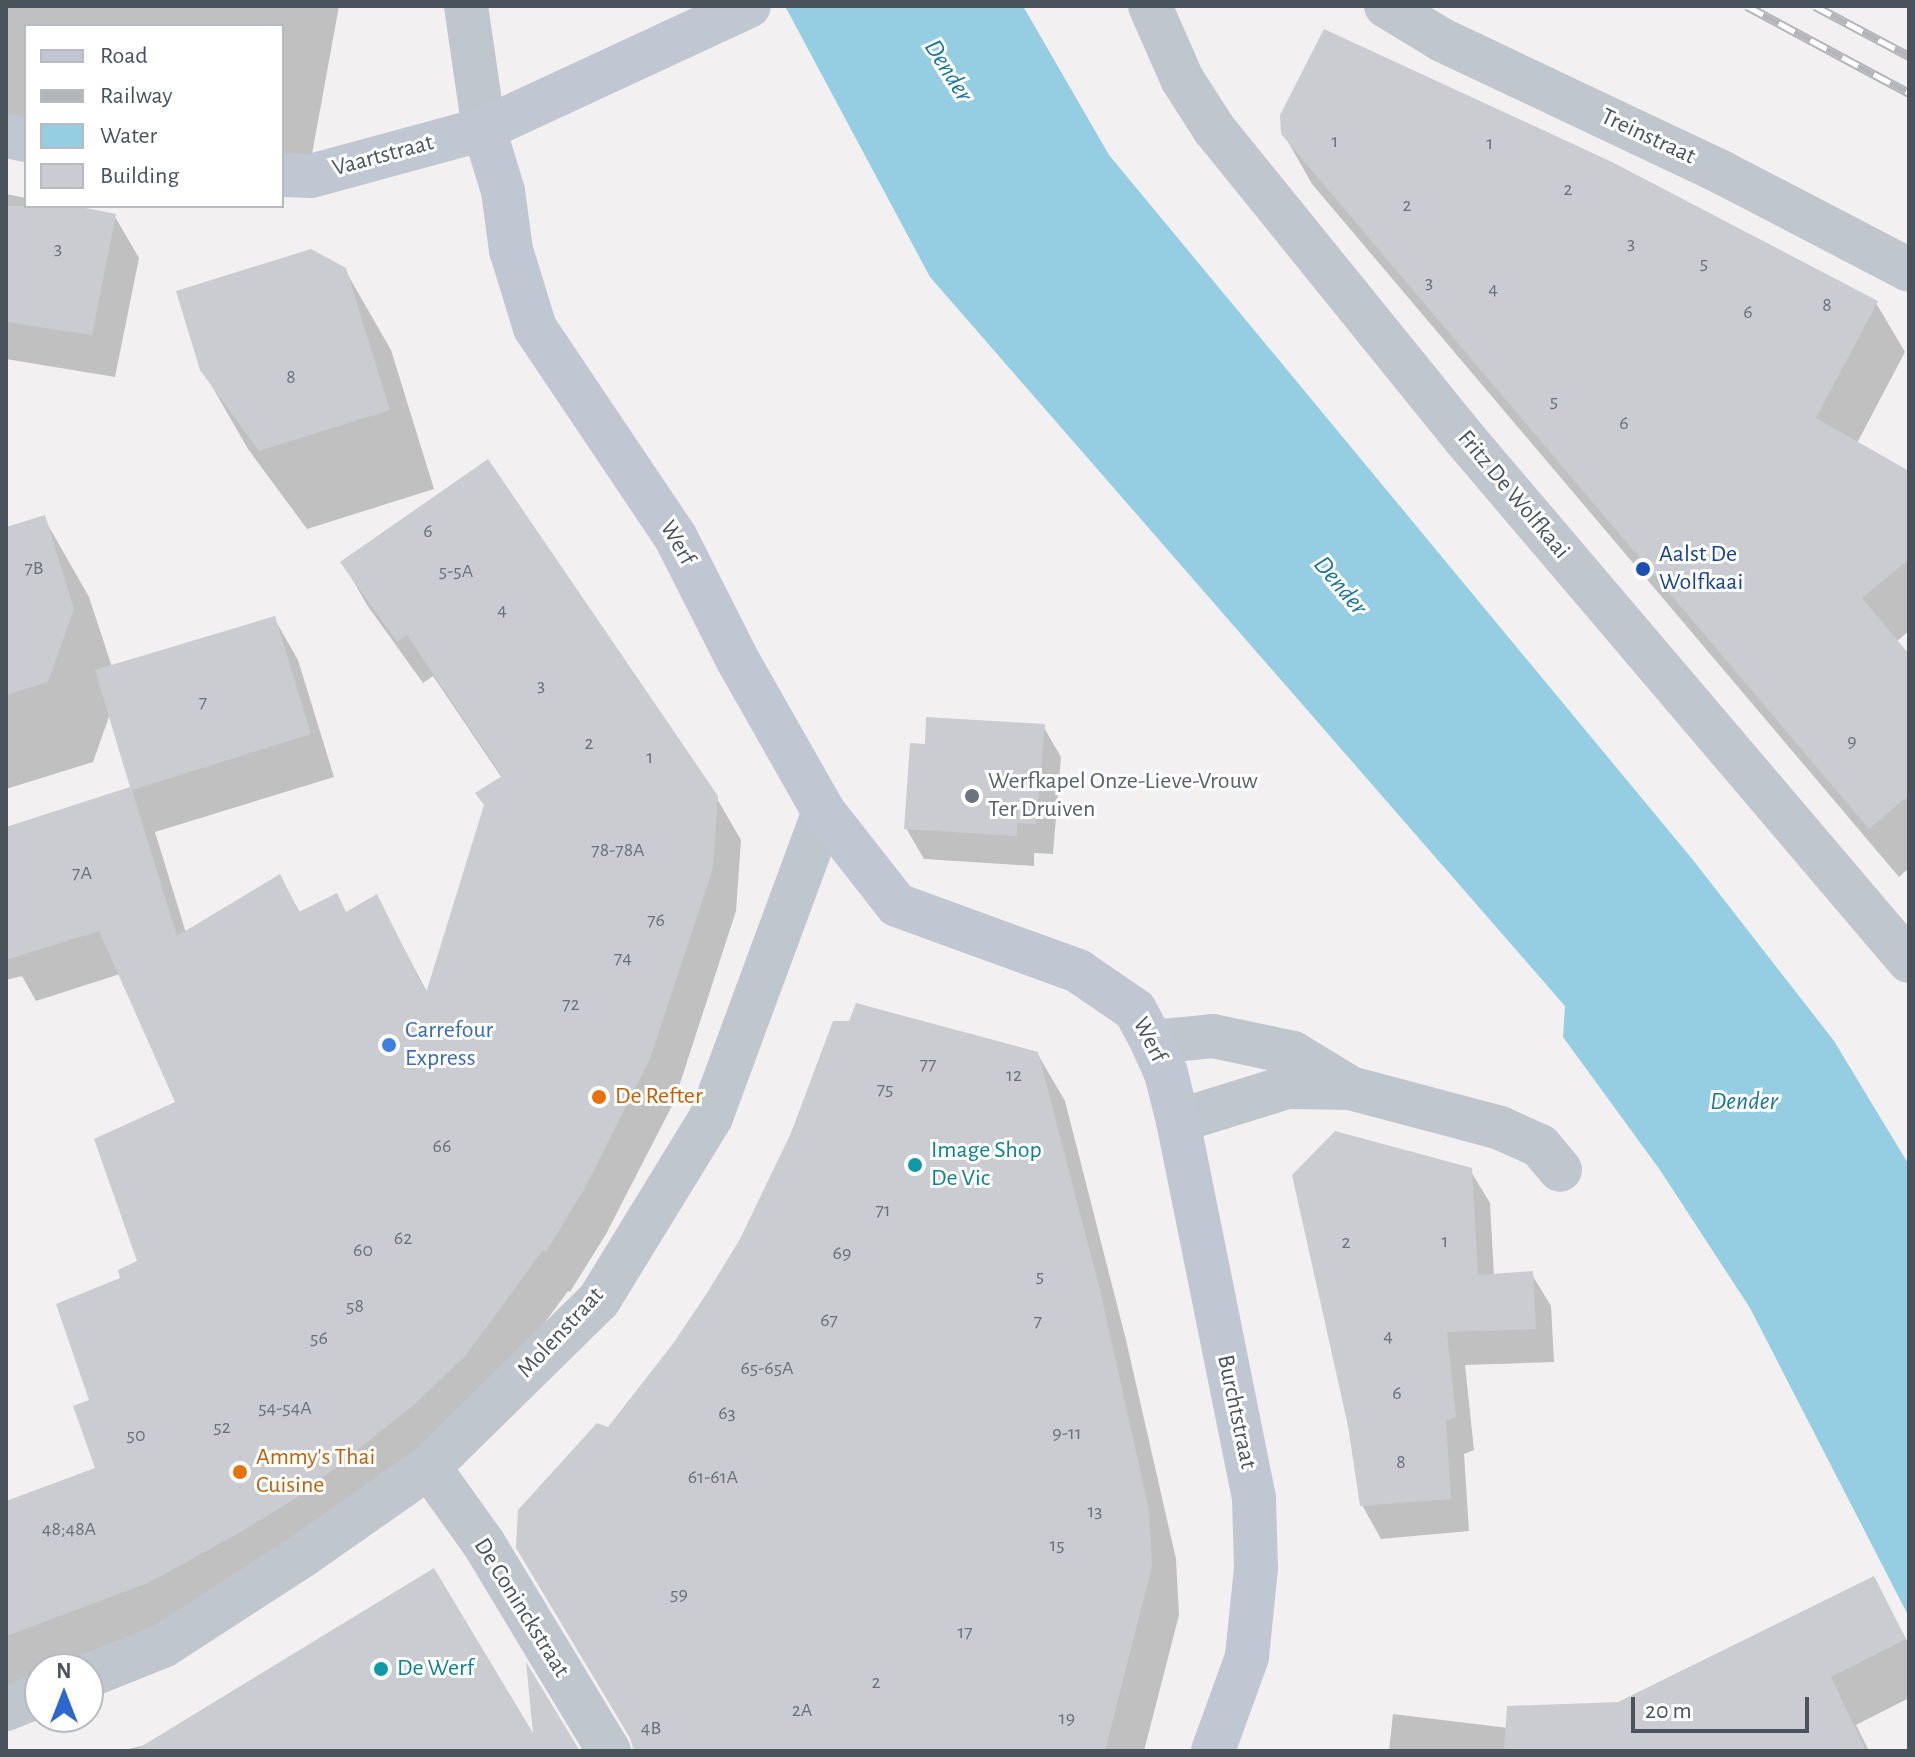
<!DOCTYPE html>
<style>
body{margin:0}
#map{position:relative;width:1915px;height:1757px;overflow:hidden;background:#f2f0f0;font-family:"Alegreya Sans",sans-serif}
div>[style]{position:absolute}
.water>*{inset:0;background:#95cde3}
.shadow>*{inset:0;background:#0003}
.building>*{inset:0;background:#cbccd2}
.street>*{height:44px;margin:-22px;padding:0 22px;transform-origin:22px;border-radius:22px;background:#c0c6cd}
.secondary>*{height:44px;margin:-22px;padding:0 22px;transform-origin:22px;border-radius:22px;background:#c0c7d2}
.rail>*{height:9px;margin-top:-4.5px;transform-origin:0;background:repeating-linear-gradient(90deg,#fff 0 18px,#b3b5b9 0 36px);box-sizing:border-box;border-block:2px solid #b3b5b9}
.dots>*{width:22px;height:22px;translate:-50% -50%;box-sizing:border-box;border:4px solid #fff;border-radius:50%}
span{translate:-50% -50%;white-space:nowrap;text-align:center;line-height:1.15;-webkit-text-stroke:6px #fff;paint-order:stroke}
.number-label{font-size:20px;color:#6a707a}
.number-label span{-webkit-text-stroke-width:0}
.street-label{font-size:24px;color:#4a525c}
.transit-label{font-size:24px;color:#164399}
.left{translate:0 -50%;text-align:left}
.worship-label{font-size:24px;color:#5b616d}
.shop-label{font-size:24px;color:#366cbe}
.food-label{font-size:24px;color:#c56008}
.culture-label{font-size:24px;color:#0d838f}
.water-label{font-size:26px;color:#1b789d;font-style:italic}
.frame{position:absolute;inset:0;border:8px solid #4a525c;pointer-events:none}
.legend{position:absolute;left:24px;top:24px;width:260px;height:184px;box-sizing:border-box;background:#fff;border:2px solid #b7babe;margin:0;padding:10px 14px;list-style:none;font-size:24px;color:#4a525c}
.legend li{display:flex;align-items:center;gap:16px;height:40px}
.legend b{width:40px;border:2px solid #b7babe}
.north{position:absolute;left:24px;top:1653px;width:80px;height:80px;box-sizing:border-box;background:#fff;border:2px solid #b7babe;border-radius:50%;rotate:0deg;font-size:22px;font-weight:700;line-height:32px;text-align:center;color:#4a525c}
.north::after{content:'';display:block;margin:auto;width:28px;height:36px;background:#2c67d0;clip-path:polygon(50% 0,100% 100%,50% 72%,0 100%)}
.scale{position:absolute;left:1631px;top:1697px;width:178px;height:36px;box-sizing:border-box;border:4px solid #4a525c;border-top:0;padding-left:10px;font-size:24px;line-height:28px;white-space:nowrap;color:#4a525c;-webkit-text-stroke:6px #fff;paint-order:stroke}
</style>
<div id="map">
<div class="water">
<div style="clip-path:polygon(785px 6px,1023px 6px,1109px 155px,1693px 860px,1834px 1041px,1909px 1165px,1909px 1617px,1750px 1308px,1660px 1170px,1563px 1037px,1565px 1006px,930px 277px)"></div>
</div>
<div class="shadow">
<div style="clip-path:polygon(6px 6px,339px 6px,310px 165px,282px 183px,282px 26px,26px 26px,26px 139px,6px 135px)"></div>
<div style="clip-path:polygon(1283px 133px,1876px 303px,1905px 352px,1857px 443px,1909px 473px,1909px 631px,1896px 642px,1909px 657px,1909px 868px,1899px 877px,1312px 184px)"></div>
<div style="clip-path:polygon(6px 194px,26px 198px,26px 206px,67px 206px,114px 215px,139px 258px,115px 377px,6px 359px)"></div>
<div style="clip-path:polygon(345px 270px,391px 350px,434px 489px,307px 529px,248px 449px,202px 369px)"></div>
<div style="clip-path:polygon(44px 518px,89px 597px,112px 667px,274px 618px,298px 660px,334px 777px,155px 832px,186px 933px,279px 876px,301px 914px,347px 914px,377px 897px,428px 994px,502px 778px,433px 676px,423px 683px,367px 605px,343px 563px,716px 797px,741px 840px,736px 911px,674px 1102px,606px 1234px,570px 1292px,568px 1291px,490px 1397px,171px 1626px,55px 1669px,40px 1669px,40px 1674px,6px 1687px,6px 1503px,97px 1469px,91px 1401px,122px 1279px,140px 1262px,177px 1103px,120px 974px,36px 1001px,22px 976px,6px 980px,6px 829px,133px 788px,110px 714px,93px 762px,6px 789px,6px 529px)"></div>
<div style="clip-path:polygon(1043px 726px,1061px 757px,1053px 854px,1034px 853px,1034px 866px,924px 859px,906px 828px,927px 746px)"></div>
<div style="clip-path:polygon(1037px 1053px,1065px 1101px,1126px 1340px,1176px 1559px,1179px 1615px,1144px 1751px,636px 1751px,609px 1429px)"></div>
<div style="clip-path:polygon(1470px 1170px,1490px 1203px,1494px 1276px,1531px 1273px,1551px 1306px,1554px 1362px,1465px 1365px,1474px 1450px,1464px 1454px,1469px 1531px,1381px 1539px,1362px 1505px)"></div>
<div style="clip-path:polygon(1873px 1579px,1909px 1644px,1909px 1698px,1856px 1725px,1869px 1751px,1389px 1751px,1393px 1714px,1508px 1728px,1619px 1704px)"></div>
<div style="clip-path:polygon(535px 1742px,578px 1751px,120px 1751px,150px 1744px)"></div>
</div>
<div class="building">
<div style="clip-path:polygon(1324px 29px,1612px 162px,1878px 301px,1816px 418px,1909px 471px,1909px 559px,1862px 598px,1909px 654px,1909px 795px,1869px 829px,1281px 134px,1280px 115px)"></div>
<div style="clip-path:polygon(6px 206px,76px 206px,116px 214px,92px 335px,6px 322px)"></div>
<div style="clip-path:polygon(311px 249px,346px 268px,390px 410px,259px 451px,200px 370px,176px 291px)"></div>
<div style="clip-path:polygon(488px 459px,718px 796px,713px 868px,650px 1059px,583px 1191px,546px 1252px,543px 1250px,466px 1355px,416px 1403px,301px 1495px,239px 1533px,150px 1582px,6px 1636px,6px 1501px,95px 1468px,73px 1406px,89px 1400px,56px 1304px,120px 1278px,118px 1270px,137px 1261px,94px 1139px,175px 1102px,99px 931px,6px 960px,6px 827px,130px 787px,95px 670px,275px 616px,311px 734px,132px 790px,177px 936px,280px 874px,299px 912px,337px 893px,346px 912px,377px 894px,426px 993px,484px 805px,475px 793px,502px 776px,407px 635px,397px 642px,340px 562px)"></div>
<div style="clip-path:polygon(45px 515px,74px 609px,48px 682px,6px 695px,6px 527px)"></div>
<div style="clip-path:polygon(926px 717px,1045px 724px,1036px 824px,1017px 823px,1017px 836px,904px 829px,910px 743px,925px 744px)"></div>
<div style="clip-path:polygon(856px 1003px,1038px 1052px,1100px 1290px,1149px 1510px,1152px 1566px,1105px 1751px,634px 1751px,630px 1738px,516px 1548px,518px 1510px,597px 1423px,608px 1427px,672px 1345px,707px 1293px,740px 1239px,791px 1133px,833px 1021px,849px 1021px)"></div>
<div style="clip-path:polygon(1335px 1131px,1472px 1168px,1478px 1275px,1533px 1271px,1536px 1329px,1447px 1332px,1456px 1417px,1446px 1421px,1451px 1499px,1360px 1506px,1348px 1426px,1292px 1175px)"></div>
<div style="clip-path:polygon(434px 1568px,533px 1733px,526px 1662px,580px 1751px,134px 1751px)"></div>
<div style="clip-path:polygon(1874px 1576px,1906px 1639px,1831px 1677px,1866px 1751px,1504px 1751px,1507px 1706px,1618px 1702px)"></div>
</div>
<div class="street">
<div style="left:466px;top:6px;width:124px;rotate:81.7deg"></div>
<div style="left:1150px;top:6px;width:80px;rotate:66.3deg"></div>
<div style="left:1182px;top:79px;width:59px;rotate:57.4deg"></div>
<div style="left:1214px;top:129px;width:399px;rotate:51deg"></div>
<div style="left:1465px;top:439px;width:685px;rotate:49.62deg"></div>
<div style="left:1386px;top:6px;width:66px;rotate:31.3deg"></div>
<div style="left:1442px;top:40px;width:309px;rotate:25.3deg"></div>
<div style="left:1721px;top:172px;width:212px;rotate:27.5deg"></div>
<div style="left:1152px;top:1042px;width:61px;rotate:-5.6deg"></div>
<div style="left:1213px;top:1036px;width:82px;rotate:12deg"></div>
<div style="left:1293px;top:1053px;width:63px;rotate:31.4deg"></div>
<div style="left:1178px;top:1121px;width:114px;rotate:-17.3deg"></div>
<div style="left:1287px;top:1087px;width:63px;rotate:0.9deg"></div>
<div style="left:1350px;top:1088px;width:155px;rotate:14.9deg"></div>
<div style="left:1500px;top:1128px;width:44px;rotate:24.2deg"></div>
<div style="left:1540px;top:1146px;width:31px;rotate:50deg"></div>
<div style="left:429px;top:1467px;width:95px;rotate:54.5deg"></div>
<div style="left:484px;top:1544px;width:242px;rotate:58.9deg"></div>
<div style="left:88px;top:1676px;width:81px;rotate:-21.8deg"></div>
<div style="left:163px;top:1646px;width:166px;rotate:-32.9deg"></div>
<div style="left:302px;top:1556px;width:155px;rotate:-35deg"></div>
<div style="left:429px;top:1467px;width:238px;rotate:-44.5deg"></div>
<div style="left:599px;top:1300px;width:215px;rotate:-58.5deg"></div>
<div style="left:711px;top:1117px;width:325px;rotate:-69.7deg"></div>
<div style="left:6px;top:1709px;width:37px;rotate:-22deg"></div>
</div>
<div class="secondary">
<div style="left:484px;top:129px;width:65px;rotate:73deg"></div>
<div style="left:503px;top:191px;width:60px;rotate:82.3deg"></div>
<div style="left:511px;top:250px;width:82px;rotate:72.9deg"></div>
<div style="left:535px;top:328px;width:253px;rotate:56.1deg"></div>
<div style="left:676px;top:538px;width:136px;rotate:63.2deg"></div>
<div style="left:737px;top:659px;width:176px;rotate:60.4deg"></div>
<div style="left:824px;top:812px;width:118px;rotate:51.9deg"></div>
<div style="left:897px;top:905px;width:193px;rotate:20deg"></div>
<div style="left:1078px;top:971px;width:69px;rotate:34.4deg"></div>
<div style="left:1135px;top:1010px;width:36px;rotate:62deg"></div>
<div style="left:1152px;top:1042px;width:34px;rotate:66deg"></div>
<div style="left:1166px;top:1073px;width:49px;rotate:76deg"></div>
<div style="left:1178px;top:1121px;width:385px;rotate:78.6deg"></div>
<div style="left:1254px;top:1498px;width:70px;rotate:88.4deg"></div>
<div style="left:1256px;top:1568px;width:89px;rotate:95.8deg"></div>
<div style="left:1247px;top:1657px;width:100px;rotate:109.9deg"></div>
<div style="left:6px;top:136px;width:20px;rotate:11deg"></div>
<div style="left:282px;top:175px;width:29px;rotate:2deg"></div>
<div style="left:311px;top:176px;width:179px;rotate:-15.2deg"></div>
<div style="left:484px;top:129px;width:292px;rotate:-24.9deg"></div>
</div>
<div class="rail">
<div style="left:1747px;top:6px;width:184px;rotate:28.2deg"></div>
<div style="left:1815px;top:6px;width:106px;rotate:28deg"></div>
</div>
<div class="dots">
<div style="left:1643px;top:569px;background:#1a4fb4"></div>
<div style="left:972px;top:796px;background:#6b7280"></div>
<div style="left:389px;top:1045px;background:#3f7fe0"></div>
<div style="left:599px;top:1097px;background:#e8710a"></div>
<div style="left:915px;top:1165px;background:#0f9aa8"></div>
<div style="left:240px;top:1472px;background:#e8710a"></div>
<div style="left:381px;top:1669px;background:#0f9aa8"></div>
</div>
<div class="number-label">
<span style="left:1335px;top:141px">1</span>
<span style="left:1490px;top:143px">1</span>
<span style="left:1568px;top:189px">2</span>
<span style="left:1407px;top:205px">2</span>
<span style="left:1631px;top:243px">3</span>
<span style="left:58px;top:248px">3</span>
<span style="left:1704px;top:263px">5</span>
<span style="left:1429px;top:282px">3</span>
<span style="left:1493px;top:289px">4</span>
<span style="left:1827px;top:305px">8</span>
<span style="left:1748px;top:312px">6</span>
<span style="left:291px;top:377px">8</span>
<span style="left:1554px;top:401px">5</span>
<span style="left:1624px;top:423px">6</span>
<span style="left:428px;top:531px">6</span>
<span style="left:34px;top:568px">7B</span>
<span style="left:456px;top:571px">5-5A</span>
<span style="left:502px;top:610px">4</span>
<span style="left:541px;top:685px">3</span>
<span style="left:203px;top:702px">7</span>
<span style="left:1852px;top:741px">9</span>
<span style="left:589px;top:743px">2</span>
<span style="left:650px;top:757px">1</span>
<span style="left:618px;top:850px">78-78A</span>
<span style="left:82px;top:873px">7A</span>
<span style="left:656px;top:920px">76</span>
<span style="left:623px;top:958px">74</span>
<span style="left:571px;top:1004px">72</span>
<span style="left:928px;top:1064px">77</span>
<span style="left:1014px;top:1075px">12</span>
<span style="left:885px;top:1089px">75</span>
<span style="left:442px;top:1146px">66</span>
<span style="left:883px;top:1210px">71</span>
<span style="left:403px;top:1238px">62</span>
<span style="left:1445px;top:1241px">1</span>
<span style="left:1346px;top:1242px">2</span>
<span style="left:363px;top:1250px">60</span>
<span style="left:842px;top:1253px">69</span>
<span style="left:1040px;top:1276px">5</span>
<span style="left:355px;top:1306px">58</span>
<span style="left:829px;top:1320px">67</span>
<span style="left:1038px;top:1321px">7</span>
<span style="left:1388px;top:1336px">4</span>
<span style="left:319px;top:1338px">56</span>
<span style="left:767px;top:1368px">65-65A</span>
<span style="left:1397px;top:1393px">6</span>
<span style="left:285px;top:1408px">54-54A</span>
<span style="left:727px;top:1413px">63</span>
<span style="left:222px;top:1427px">52</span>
<span style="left:1067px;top:1433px">9-11</span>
<span style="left:136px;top:1435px">50</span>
<span style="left:1401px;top:1462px">8</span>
<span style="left:713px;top:1477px">61-61A</span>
<span style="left:1095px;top:1511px">13</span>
<span style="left:69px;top:1529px">48;48A</span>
<span style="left:1057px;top:1545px">15</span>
<span style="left:679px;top:1594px">59</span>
<span style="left:965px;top:1632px">17</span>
<span style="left:876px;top:1682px">2</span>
<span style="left:802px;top:1710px">2A</span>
<span style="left:1067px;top:1718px">19</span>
<span style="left:651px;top:1728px">4B</span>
</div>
<div class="street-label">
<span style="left:1648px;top:137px;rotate:25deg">Treinstraat</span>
<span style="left:383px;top:156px;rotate:-15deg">Vaartstraat</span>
<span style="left:1513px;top:495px;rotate:50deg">Fritz De Wolfkaai</span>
<span style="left:677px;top:543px;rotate:60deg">Werf</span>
<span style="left:1149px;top:1040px;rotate:63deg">Werf</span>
<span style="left:561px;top:1333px;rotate:-47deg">Molenstraat</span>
<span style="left:1236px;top:1412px;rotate:78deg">Burchtstraat</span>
<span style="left:521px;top:1608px;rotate:58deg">De Coninckstraat</span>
</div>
<div class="transit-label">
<span class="left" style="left:1659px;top:569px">Aalst De<br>Wolfkaai</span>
</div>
<div class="worship-label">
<span class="left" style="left:988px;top:796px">Werfkapel Onze-Lieve-Vrouw<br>Ter Druiven</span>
</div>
<div class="shop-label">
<span class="left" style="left:405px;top:1045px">Carrefour<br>Express</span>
</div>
<div class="food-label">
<span class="left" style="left:615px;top:1097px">De Refter</span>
<span class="left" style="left:256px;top:1472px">Ammy's Thai<br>Cuisine</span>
</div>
<div class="culture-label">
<span class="left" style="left:931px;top:1165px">Image Shop<br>De Vic</span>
<span class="left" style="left:397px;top:1669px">De Werf</span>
</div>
<div class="water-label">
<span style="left:948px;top:71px;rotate:58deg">Dender</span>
<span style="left:1340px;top:586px;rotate:50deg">Dender</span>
<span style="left:1744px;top:1102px">Dender</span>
</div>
<div class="frame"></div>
<ul class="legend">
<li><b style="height:10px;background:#c0c7d2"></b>Road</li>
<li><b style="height:10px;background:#b3b5b9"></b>Railway</li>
<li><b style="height:22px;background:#95cde3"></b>Water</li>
<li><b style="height:22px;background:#cbccd2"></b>Building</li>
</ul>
<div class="north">N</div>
<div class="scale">20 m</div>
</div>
